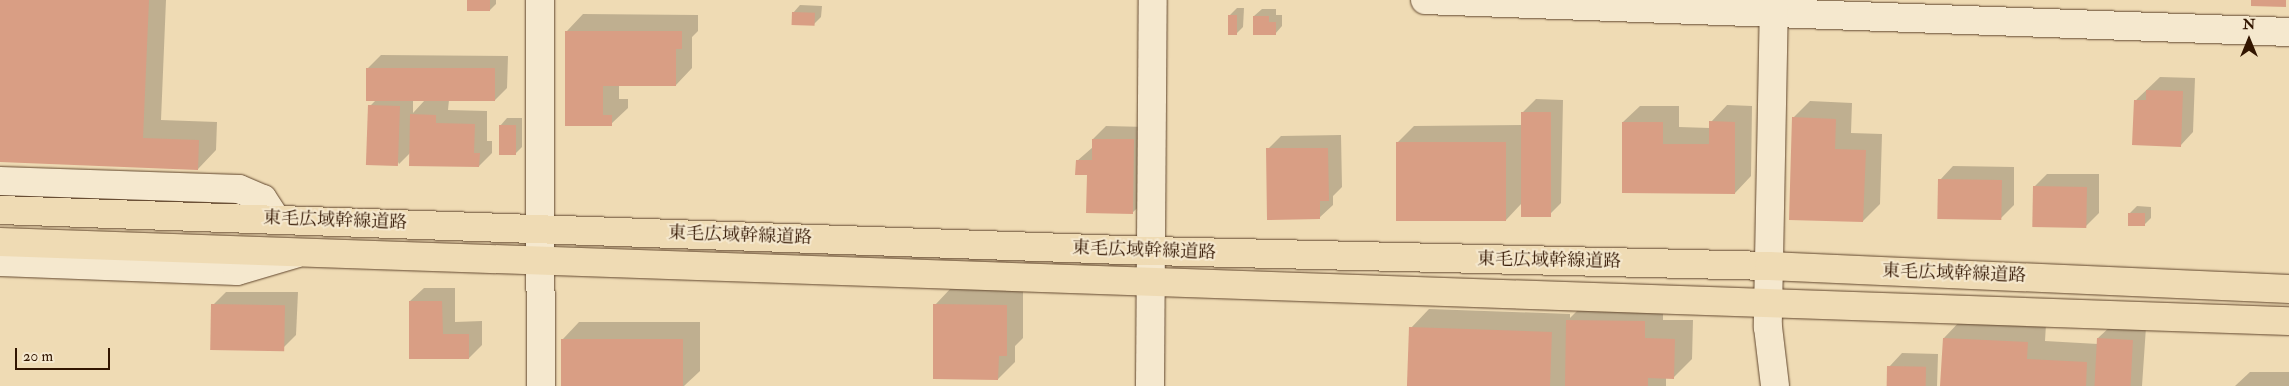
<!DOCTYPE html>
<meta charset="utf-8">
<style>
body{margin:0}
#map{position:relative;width:2289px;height:386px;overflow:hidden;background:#efdbb4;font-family:"IM FELL Double Pica","Noto Serif JP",serif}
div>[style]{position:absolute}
.shadow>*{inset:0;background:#0003}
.building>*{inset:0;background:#d99e84;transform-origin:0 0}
.roads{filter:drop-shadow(0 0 1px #61462d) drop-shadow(0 0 1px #61462d)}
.street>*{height:28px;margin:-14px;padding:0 14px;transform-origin:14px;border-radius:14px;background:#f5e8ce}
.secondary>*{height:28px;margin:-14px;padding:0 14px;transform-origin:14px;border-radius:14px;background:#f5e8ce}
.highway>*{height:28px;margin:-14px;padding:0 14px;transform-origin:14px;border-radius:14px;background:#efdbb4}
span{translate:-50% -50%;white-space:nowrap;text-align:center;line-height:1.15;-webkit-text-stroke:4px #f5e8ce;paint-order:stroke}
.street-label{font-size:18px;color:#321500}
.north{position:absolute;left:2224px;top:15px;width:50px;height:50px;-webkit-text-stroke:4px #f5e8ce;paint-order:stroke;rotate:0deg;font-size:14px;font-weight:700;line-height:20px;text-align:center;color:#321500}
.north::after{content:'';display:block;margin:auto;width:18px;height:22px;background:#321500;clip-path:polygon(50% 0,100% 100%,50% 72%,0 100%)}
.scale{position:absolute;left:15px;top:348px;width:95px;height:22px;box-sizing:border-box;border:2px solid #321500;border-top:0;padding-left:6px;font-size:15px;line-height:18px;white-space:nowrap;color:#321500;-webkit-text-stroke:4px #f5e8ce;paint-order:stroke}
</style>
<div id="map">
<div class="shadow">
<div style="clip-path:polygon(0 0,166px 0,161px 120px,217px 122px,216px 150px,198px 169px,0 161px)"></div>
<div style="clip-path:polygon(468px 0,496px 0,496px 4px,489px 11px)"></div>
<div style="clip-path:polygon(800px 5px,822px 6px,821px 17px,814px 24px,793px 13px)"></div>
<div style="clip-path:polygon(1237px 8px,1244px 8px,1243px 27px,1236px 34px,1230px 15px)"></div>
<div style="clip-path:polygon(1262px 9px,1276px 9px,1276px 15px,1282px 15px,1282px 26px,1275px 34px,1254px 16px)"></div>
<div style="clip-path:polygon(583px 14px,698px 15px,698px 31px,692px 37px,692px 68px,676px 85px,619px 85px,619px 99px,628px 99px,628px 108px,611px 124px,567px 124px,567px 31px)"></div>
<div style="clip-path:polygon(evenodd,381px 55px,508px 56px,507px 88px,494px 101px,449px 100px,448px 110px,487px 111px,487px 141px,492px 141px,492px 153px,479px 166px,410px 153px,399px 164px,370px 106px,376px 100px,368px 68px,381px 55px,413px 100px,425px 100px,413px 113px,413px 100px)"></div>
<div style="clip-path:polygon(2160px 77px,2195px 78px,2193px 132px,2180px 146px,2135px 101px)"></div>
<div style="clip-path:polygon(1536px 99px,1563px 100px,1561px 203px,1548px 216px,1521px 204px,1506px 220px,1397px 143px,1414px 126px,1522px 125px,1523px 112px)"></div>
<div style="clip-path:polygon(1810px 101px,1852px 103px,1851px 133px,1882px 134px,1880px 204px,1863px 221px,1793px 118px)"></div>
<div style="clip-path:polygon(1727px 105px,1752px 106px,1751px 176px,1735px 193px,1623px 122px,1640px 106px,1679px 106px,1679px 127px,1710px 128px,1711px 122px)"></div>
<div style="clip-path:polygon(507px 118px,522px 118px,522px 147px,515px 154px,500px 126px)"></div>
<div style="clip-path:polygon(1106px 126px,1147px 127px,1146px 200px,1132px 213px,1077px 161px,1093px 147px,1093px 139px)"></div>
<div style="clip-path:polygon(1341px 135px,1342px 187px,1333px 196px,1333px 205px,1319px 218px,1268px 149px,1281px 136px)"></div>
<div style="clip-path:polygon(1953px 166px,2014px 167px,2014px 205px,2001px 218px,1940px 180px)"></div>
<div style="clip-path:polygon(2047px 174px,2099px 174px,2099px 213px,2086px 226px,2034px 187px)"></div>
<div style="clip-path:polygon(2137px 206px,2151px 207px,2151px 218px,2144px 225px,2130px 213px)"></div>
<div style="clip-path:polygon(424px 288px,455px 288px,455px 322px,482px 321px,482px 345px,469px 358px,410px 358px,410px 301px)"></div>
<div style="clip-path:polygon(951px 288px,1023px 289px,1023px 338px,1015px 346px,1015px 362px,998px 379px,935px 305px)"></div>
<div style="clip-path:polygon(226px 292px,298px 292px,296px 335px,283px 348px,213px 305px)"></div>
<div style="clip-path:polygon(1586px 302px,1663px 303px,1663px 320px,1693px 320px,1692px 359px,1674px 377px,1666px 377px,1666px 386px,1409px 386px,1411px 328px,1429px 309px,1570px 314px,1570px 318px)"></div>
<div style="clip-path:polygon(1962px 319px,2046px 324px,2045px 341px,2098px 344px,2098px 338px,2112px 325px,2146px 327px,2142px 386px,1941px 386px,1944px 338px)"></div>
<div style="clip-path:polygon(579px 322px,700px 322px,700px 371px,684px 386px,563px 386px,563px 339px)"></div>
<div style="clip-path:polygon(1902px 353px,1938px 354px,1937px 386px,1888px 386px,1889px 367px)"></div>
<div style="clip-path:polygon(2250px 372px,2289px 372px,2289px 386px,2235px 386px)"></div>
</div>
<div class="building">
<div style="clip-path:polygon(0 0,149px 0,143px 138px,199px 140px,198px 170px,0 162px)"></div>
<div style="left:467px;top:0;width:23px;height:11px"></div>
<div style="clip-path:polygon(2251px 0,2286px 0,2286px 7px,2251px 6px)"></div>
<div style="left:792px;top:12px;width:23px;height:13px;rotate:2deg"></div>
<div style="left:1228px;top:15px;width:9px;height:20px"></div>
<div style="clip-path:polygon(1253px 16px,1269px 16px,1269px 22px,1276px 22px,1276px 35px,1253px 35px)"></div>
<div style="clip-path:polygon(565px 31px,682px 31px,682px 49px,676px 49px,676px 86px,603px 86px,603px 115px,612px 115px,612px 126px,565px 126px)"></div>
<div style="left:366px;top:68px;width:129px;height:33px"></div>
<div style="clip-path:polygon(2146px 90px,2183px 91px,2181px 147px,2132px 145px,2134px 100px,2146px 100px)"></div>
<div style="left:368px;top:105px;width:32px;height:60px;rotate:2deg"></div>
<div style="left:1521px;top:112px;width:30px;height:105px"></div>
<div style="clip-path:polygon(410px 114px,436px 115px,436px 123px,475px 124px,474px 153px,480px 153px,479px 167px,409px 166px)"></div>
<div style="clip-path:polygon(1792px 117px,1836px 119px,1835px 149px,1866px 150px,1863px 222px,1789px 220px)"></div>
<div style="clip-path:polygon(1709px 121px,1735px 122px,1735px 194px,1622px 193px,1622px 122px,1663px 122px,1663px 144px,1709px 144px)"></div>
<div style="left:499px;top:125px;width:17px;height:30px"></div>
<div style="clip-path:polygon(1092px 139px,1134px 139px,1133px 214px,1086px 213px,1087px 175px,1075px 175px,1076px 160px,1092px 160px)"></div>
<div style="left:1396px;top:142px;width:110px;height:79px"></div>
<div style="clip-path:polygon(1266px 148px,1328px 148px,1329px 201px,1320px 201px,1320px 219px,1267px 220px)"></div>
<div style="left:1938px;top:179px;width:64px;height:40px;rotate:1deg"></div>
<div style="left:2033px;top:186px;width:54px;height:41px;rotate:1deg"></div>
<div style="left:2128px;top:213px;width:17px;height:13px"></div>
<div style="clip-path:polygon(409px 301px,442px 301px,443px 334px,469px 334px,469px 359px,409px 359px)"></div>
<div style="left:211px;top:304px;width:74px;height:46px;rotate:1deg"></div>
<div style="clip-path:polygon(933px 304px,1007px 305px,1007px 356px,999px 356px,998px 380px,933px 379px)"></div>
<div style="clip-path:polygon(1566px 320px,1645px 321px,1645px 338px,1675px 339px,1674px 379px,1648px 378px,1648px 386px,1565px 386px)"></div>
<div style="left:1409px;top:327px;width:143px;height:59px;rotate:2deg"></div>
<div style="clip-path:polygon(1943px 338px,2028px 342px,2027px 359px,2087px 362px,2086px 386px,1940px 386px)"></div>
<div style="left:2097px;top:338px;width:36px;height:48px;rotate:3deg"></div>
<div style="left:561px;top:339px;width:122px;height:47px"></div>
<div style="left:1887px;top:366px;width:39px;height:20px;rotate:1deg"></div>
</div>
<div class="roads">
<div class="street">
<div style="left:1425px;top:0;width:865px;rotate:2.12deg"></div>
<div style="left:1774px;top:0;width:327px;rotate:91.1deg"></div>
<div style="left:1768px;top:327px;width:59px;rotate:83.2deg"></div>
<div style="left:0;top:181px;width:239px;rotate:1.9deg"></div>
<div style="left:239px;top:189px;width:26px;rotate:23deg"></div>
<div style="left:263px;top:199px;width:24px;rotate:57deg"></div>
<div style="left:0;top:262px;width:237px;rotate:2.2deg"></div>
<div style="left:237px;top:271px;width:60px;rotate:-16.3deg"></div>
<div style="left:1150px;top:386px;width:386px;rotate:-89.6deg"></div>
</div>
<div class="secondary">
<div style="left:540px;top:0;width:386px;rotate:89.9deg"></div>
</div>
<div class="highway">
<div style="left:0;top:210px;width:1153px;rotate:2.04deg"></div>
<div style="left:1152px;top:251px;width:617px;rotate:1.39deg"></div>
<div style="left:1769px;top:266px;width:521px;rotate:2.53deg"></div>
<div style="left:0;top:242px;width:2290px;rotate:1.98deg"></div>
</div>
</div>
<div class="street-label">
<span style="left:335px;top:221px;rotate:2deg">東毛広域幹線道路</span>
<span style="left:740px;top:236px;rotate:2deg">東毛広域幹線道路</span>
<span style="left:1144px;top:251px;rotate:2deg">東毛広域幹線道路</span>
<span style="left:1549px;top:261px;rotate:1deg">東毛広域幹線道路</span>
<span style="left:1954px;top:274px;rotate:2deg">東毛広域幹線道路</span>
</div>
<div class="north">N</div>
<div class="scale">20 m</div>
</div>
